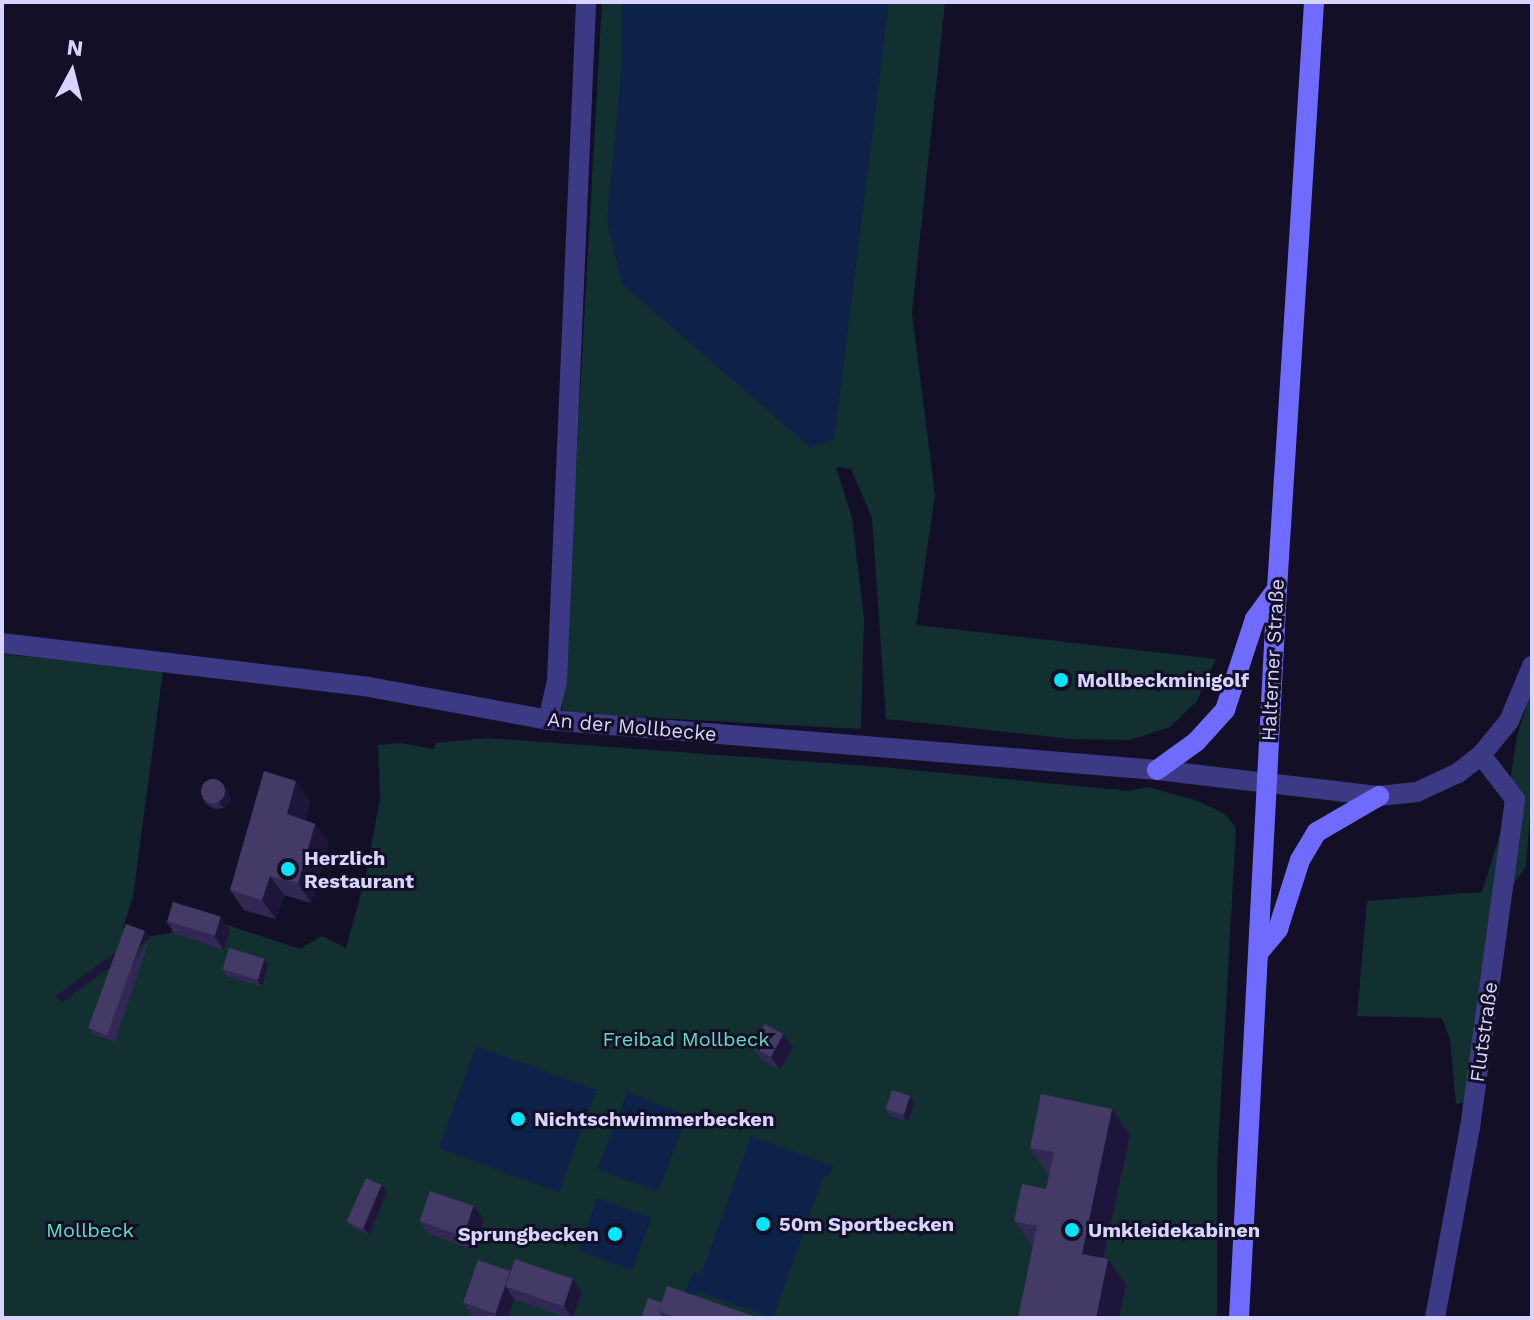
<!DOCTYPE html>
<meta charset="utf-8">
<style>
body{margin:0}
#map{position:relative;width:1534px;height:1320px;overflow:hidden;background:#130f26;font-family:"Work Sans",sans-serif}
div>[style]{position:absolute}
.green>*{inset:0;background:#12302f}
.water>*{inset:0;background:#0c2248;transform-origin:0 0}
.street>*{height:20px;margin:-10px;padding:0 10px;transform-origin:10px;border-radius:10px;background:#3d3a85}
.secondary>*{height:20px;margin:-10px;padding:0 10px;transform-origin:10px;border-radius:10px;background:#6f6bff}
.wall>*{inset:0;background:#312854}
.shaded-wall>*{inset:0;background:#1d163a;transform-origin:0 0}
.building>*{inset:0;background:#433a66;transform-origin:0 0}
.round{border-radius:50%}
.dots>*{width:22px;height:22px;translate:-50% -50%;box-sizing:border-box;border:4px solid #130f26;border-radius:50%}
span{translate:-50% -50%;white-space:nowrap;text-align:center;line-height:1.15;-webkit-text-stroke:6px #130f26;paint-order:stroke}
.street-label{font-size:20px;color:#d9d4ff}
.poi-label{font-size:20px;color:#d9d4ff;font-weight:700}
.left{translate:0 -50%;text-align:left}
.right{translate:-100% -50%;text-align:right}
.park-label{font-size:20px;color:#5fe0c0}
.frame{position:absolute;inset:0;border:4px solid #d9d4ff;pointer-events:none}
.north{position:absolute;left:32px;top:32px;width:80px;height:80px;-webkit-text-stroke:6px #130f26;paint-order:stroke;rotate:7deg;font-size:22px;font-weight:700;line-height:32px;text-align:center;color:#d9d4ff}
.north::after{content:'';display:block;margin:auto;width:28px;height:36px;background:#d9d4ff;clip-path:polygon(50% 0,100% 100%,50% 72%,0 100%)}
</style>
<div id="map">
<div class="green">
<div style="clip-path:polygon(602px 2px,945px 2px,912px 313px,935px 495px,916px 625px,1216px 659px,1197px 701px,1170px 727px,1130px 740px,1072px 739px,886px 719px,872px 518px,851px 469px,836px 467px,852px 518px,864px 618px,861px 729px,562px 713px)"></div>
<div style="clip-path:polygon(2px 654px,163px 671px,133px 897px,123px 927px,151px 936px,171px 933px,179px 909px,300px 949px,322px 936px,346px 948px,366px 875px,380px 798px,378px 745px,401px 743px,434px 749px,436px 743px,487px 738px,882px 767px,1129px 791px,1148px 787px,1198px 801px,1225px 814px,1236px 828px,1217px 1168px,1217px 1318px,2px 1318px)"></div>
<div style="clip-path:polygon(1532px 689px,1532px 790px,1526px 866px,1498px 907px,1467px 1102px,1456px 1104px,1450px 1040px,1442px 1018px,1357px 1016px,1367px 901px,1482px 892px,1504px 821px,1517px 736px)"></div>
</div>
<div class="water">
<div style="clip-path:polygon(622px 2px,889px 2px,834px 440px,810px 447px,622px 284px,607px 221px,622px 62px)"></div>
<div style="left:476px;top:1046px;width:128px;height:109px;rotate:20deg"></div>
<div style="left:627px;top:1092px;width:65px;height:82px;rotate:21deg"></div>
<div style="clip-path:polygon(751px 1136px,833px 1166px,829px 1176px,824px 1175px,773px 1318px,696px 1291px,686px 1318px,677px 1315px,693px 1272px,701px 1275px)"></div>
<div style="left:597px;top:1198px;width:58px;height:56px;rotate:20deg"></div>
</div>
<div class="street">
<div style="left:2px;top:643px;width:370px;rotate:6.8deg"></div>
<div style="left:369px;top:687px;width:182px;rotate:10.4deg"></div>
<div style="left:548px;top:720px;width:611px;rotate:4.69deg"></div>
<div style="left:1157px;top:770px;width:224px;rotate:6.7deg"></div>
<div style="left:1379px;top:796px;width:38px;rotate:-6deg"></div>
<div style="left:1417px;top:792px;width:45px;rotate:-24.9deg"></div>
<div style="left:1458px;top:773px;width:29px;rotate:-38deg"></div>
<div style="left:1481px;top:755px;width:44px;rotate:-50.5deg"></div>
<div style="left:1509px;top:721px;width:60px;rotate:-67.3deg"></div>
<div style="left:548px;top:720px;width:40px;rotate:-77deg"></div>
<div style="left:557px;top:681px;width:680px;rotate:-87.55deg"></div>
<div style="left:1435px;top:1318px;width:193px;rotate:-79.6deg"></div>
<div style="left:1470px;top:1128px;width:332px;rotate:-82.2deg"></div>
<div style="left:1515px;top:799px;width:56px;rotate:-127.7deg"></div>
</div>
<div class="secondary">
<div style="left:1157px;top:770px;width:48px;rotate:-35.7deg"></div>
<div style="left:1196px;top:742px;width:43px;rotate:-47.8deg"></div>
<div style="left:1225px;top:710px;width:96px;rotate:-71.8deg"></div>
<div style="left:1255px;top:619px;width:37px;rotate:-54deg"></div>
<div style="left:1259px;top:952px;width:30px;rotate:-50deg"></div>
<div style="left:1278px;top:929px;width:72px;rotate:-72.3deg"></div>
<div style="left:1300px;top:860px;width:33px;rotate:-59deg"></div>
<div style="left:1317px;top:832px;width:72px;rotate:-30.1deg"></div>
<div style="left:1239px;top:1318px;width:730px;rotate:-87.02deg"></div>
<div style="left:1277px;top:589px;width:588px;rotate:-86.39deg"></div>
</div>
<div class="wall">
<div style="clip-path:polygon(224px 786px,228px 792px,230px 801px,224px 808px,215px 809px,206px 804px,202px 797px)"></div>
<div style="clip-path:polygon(310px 801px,305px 820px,315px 824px,329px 843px,311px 903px,284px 895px,276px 919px,244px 910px,230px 890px)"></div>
<div style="clip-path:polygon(166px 921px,230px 931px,224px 950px,175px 934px)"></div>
<div style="clip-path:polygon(150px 938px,115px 1042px,95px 1035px,90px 1029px)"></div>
<div style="clip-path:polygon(264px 959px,268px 965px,262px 987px,227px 976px,222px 969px)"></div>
<div style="clip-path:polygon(783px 1034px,793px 1047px,780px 1070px,762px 1060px,753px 1047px)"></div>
<div style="clip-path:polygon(910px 1096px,914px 1103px,908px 1122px,890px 1116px,885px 1109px)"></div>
<div style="clip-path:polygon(1112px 1109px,1130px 1135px,1104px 1258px,1108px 1259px,1126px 1284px,1032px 1246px,1014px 1221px,1046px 1189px,1050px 1174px,1048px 1174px,1030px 1148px)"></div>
<div style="clip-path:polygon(387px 1192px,369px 1235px,353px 1228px,348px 1222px)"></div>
<div style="clip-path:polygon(484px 1220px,473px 1250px,428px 1234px,419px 1221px)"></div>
<div style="clip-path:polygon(511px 1272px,573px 1279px,582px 1292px,573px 1318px,568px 1318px,514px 1299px,508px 1318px,479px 1318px,472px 1316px,463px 1302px)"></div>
<div style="clip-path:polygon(662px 1303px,756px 1317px,757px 1318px,641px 1318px)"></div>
</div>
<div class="shaded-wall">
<div style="clip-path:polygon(296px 781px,310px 801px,301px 834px,287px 814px)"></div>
<div style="clip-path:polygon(224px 786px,228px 792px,230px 801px,224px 808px,219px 802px)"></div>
<div style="clip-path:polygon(315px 824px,329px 843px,311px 903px,298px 883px)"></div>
<div style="clip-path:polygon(270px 876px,284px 895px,276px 919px,262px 900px)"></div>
<div style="clip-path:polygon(221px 917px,230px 931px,224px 950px,214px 936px)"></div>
<div style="left:145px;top:931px;width:9px;height:110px;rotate:54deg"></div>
<div style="clip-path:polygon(264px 959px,268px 965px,262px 987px,257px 980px)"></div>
<div style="clip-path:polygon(783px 1034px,793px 1047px,780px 1070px,771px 1057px)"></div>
<div style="clip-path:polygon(910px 1096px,914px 1103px,908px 1122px,903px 1116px)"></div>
<div style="clip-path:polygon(1112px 1109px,1130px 1135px,1099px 1279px,1082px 1254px)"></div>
<div style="clip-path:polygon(382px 1185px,387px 1192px,369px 1235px,364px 1228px)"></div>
<div style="clip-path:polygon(474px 1206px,484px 1220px,473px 1250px,463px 1237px)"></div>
<div style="clip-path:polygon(1108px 1259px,1126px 1284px,1119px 1318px,1096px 1318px)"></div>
<div style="clip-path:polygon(510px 1271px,506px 1287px,514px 1299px,508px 1318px,499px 1318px,495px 1313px)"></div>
<div style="clip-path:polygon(573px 1279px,582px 1292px,573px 1318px,572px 1318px,564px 1306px)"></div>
</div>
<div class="building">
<div style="clip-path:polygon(264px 771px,296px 781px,287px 814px,315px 824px,298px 883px,270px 876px,262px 900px,230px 890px)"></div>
<div class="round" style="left:201px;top:779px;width:24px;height:24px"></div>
<div style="left:173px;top:902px;width:50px;height:20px;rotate:17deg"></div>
<div style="left:126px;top:924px;width:20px;height:111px;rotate:20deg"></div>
<div style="left:229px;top:948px;width:37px;height:22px;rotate:17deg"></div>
<div style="left:765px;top:1024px;width:21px;height:26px;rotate:29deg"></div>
<div style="left:892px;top:1090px;width:19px;height:20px;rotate:18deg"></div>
<div style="clip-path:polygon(1041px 1094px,1112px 1109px,1082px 1254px,1108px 1259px,1096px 1318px,1018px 1318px,1037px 1226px,1014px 1221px,1022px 1184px,1046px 1189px,1054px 1152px,1030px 1148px)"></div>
<div style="left:366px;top:1178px;width:17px;height:48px;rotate:24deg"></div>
<div style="left:430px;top:1191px;width:46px;height:32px;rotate:19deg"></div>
<div style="left:515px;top:1259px;width:61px;height:29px;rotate:19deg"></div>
<div style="left:478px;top:1260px;width:34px;height:45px;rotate:19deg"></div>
<div style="clip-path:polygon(667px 1286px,756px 1317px,756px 1318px,677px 1318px,659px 1311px)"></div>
<div style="clip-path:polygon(648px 1298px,662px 1303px,659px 1311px,663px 1318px,641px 1318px)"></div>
</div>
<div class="dots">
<div style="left:1061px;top:680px;background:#00e5ff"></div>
<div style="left:288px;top:869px;background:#00e5ff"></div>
<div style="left:518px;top:1119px;background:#00e5ff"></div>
<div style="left:763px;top:1224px;background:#00e5ff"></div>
<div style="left:1072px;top:1230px;background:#00e5ff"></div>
<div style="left:615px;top:1234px;background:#00e5ff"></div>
</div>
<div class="street-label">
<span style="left:1273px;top:660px;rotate:-87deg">Halterner Straße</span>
<span style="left:632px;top:727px;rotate:5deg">An der Mollbecke</span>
<span style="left:1484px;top:1032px;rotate:-82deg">Flutstraße</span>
</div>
<div class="poi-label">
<span class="left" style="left:1077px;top:680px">Mollbeckminigolf</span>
<span class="left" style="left:304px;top:870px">Herzlich<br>Restaurant</span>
<span class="left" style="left:534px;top:1119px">Nichtschwimmerbecken</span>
<span class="left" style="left:779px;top:1224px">50m Sportbecken</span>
<span class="left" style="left:1088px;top:1230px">Umkleidekabinen</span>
<span class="right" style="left:599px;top:1234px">Sprungbecken</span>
</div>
<div class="park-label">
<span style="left:686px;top:1039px">Freibad Mollbeck</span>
<span style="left:90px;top:1230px">Mollbeck</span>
</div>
<div class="frame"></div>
<div class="north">N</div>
</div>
